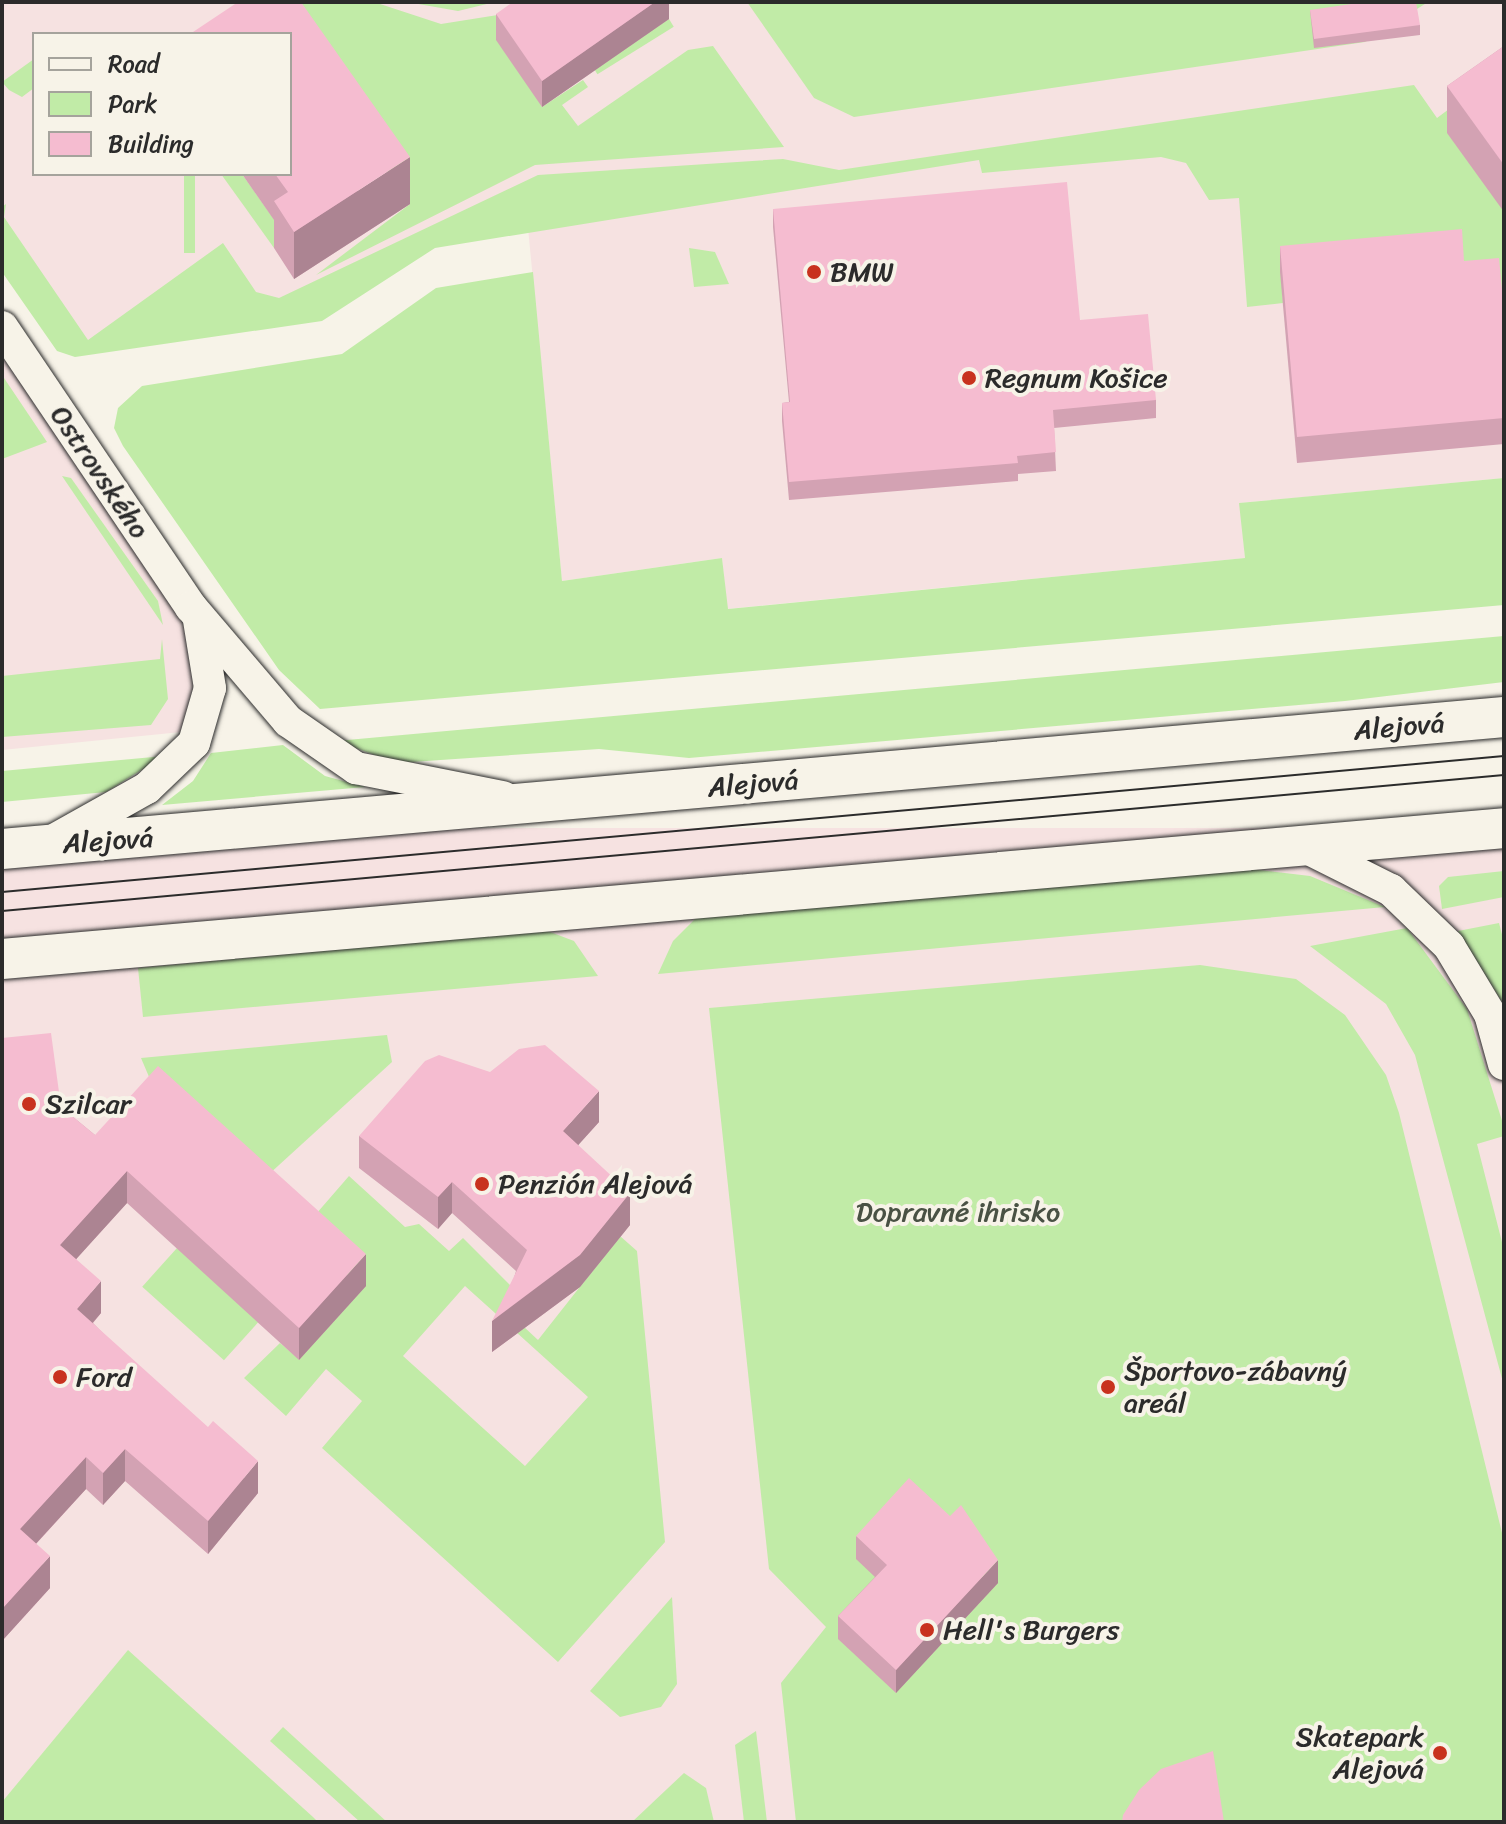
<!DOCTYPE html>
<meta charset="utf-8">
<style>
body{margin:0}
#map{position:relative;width:1506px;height:1824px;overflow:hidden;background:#f7f3e8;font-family:Sriracha,sans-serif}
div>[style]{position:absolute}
.built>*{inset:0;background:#f6e2e1;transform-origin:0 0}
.green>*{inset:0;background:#c1eba7;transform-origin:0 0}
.roads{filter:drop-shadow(0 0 2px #2b2b2b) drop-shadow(0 0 2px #2b2b2b)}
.minor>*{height:32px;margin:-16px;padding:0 16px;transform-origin:16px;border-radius:16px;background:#f7f3e8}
.tertiary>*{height:40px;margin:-20px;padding:0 20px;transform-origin:20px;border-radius:20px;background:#f7f3e8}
.tram>*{height:2px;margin:-1px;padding:0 1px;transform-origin:1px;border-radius:1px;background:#2b2b2b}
.wall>*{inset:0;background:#d3a2b3}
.shaded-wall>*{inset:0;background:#ac8492}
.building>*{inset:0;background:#f5bcd0}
.dots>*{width:22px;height:22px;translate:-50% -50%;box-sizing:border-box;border:4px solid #f7f3e8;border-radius:50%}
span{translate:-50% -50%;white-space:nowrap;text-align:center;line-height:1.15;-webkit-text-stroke:8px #f7f3e8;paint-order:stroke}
.poi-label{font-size:28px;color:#2b2b2b}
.left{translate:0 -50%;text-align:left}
.right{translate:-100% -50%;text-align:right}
.street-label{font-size:28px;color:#2b2b2b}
.park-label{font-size:28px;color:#495144}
.frame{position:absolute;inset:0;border:4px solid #2b2b2b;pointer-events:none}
.legend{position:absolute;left:32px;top:32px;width:260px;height:144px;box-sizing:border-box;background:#f7f3e8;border:2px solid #a5a39c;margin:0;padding:10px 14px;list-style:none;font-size:24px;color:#2b2b2b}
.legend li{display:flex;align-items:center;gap:16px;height:40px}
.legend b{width:40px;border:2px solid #a5a39c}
</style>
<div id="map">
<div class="built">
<div style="clip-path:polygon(evenodd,2px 2px,1504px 2px,1504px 478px,1240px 503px,1245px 558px,727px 609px,722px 558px,562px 581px,528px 228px,417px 244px,311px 320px,88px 342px,4px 217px,2px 2px,34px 34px,290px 34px,290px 174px,34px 174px,34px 34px)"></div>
<div style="clip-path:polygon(2px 327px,199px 616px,201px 730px,2px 750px)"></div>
<div style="left:1504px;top:828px;width:994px;height:1508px;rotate:90deg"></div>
</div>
<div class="green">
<div style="clip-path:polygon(277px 2px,374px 2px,441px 24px,504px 14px,542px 107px,583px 80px,588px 87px,562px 105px,578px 126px,688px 50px,713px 46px,784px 147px,535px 165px,316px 275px,410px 204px,281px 20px,230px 34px)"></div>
<div style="clip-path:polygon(407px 2px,495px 2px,458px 11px)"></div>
<div style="clip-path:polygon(747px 2px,1428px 2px,1365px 42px,854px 117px,814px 98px)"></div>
<div style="left:669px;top:19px;width:9px;height:90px;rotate:58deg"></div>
<div style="clip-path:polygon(34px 59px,34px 88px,22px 97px,9px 90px,2px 82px)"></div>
<div style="clip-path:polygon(1414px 85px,1437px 118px,1449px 109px,1504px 212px,1504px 338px,1281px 272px,1283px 303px,1247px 307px,1239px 198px,1209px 200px,1186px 163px,1161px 157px,982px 173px,979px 160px,435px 248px,322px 321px,75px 357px,57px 351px,2px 272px,2px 207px,6px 204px,4px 217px,88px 340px,223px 243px,256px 292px,279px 298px,538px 175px,783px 159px,839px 170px)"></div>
<div style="left:184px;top:174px;width:11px;height:79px"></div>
<div style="clip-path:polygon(221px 174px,242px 174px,288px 239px,274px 248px)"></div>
<div style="clip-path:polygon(689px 248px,715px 252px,729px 284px,694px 287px)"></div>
<div style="clip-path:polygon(533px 272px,562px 581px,722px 558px,728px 609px,1245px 558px,1239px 503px,1504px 478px,1504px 605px,320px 709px,279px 670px,123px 446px,114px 428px,118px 408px,142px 386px,342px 354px,436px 288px)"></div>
<div style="clip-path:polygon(2px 375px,47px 442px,2px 459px)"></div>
<div style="clip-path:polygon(62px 476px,71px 478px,158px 601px,163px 625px)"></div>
<div style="clip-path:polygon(1504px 636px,1504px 682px,1345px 701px,689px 758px,599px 749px,397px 763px,336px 741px)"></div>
<div style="clip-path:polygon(162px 639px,168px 699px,151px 725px,2px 737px,2px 676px,160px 659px)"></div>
<div style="clip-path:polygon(283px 745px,325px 776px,365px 787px,162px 805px,193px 781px,211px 753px)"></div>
<div style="clip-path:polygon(164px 756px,106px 792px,2px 802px,2px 771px)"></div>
<div style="clip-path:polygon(1242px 868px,1310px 876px,1385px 907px,658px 974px,673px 941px,697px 917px)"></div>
<div style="clip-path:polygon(1504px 871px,1504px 897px,1442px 909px,1439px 886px,1448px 877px)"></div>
<div style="clip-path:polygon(1499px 923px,1504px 942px,1504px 1005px,1458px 931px)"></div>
<div style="clip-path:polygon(1407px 928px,1467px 1009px,1504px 1127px,1504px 1136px,1477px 1144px,1504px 1250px,1504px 1386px,1415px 1055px,1386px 1004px,1310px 946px)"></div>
<div style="clip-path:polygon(545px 930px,574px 941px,598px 976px,143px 1017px,138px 968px)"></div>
<div style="clip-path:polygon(1200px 965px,1296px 979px,1345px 1015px,1386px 1075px,1399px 1113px,1504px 1541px,1504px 1822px,796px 1822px,781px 1683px,826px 1627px,769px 1569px,709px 1008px)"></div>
<div style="clip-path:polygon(387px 1035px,392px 1062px,256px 1186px,158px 1098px,141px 1058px)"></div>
<div style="clip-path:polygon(evenodd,349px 1176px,405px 1227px,419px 1224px,449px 1251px,463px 1238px,520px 1295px,506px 1310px,538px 1340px,620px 1236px,637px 1251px,665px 1542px,558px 1662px,322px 1448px,362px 1401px,326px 1369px,286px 1416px,244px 1378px,280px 1343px,300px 1360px,303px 1229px,349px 1176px,465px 1286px,588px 1397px,525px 1466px,403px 1356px,465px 1286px)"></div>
<div style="left:177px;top:1248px;width:110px;height:52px;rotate:42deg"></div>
<div style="clip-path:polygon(672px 1597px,677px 1684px,661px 1707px,620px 1717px,590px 1691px)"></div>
<div style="clip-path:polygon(128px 1650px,313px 1817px,318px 1822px,2px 1822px,2px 1802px)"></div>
<div style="clip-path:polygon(283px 1727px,387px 1822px,360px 1822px,270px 1741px)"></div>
<div style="clip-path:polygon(756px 1731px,767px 1822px,744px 1822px,735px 1745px)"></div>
<div style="clip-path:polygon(684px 1773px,706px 1788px,714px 1822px,632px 1822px)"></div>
</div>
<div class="roads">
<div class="minor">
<div style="left:2px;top:327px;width:338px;rotate:56deg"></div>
<div style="left:191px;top:607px;width:150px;rotate:49.6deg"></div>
<div style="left:288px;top:721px;width:83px;rotate:34.7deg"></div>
<div style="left:356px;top:768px;width:150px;rotate:11.2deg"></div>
<div style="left:56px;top:839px;width:104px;rotate:-29.3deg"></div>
<div style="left:147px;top:788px;width:65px;rotate:-43.8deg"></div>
<div style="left:194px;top:743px;width:57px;rotate:-73.8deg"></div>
<div style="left:210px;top:688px;width:69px;rotate:-99.2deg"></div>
<div style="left:1301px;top:845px;width:101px;rotate:26.6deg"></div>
<div style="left:1391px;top:890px;width:81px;rotate:44deg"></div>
<div style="left:1449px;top:946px;width:79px;rotate:58.9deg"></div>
<div style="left:1490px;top:1014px;width:52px;rotate:74.4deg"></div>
</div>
<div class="tertiary">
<div style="left:2px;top:849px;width:1508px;rotate:-5.02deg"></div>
<div style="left:2px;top:959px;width:1508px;rotate:-4.98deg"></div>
</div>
</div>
<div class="tram">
<div style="left:2px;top:892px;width:1508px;rotate:-5.17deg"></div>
<div style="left:2px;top:911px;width:1508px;rotate:-5.17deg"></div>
</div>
<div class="wall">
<div style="clip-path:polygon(669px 2px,669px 19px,542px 107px,496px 40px,496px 14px)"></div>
<div style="clip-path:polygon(1310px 10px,1420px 25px,1420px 35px,1314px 48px)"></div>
<div style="clip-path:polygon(1504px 46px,1504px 212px,1447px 133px,1447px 86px)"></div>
<div style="clip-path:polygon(242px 174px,290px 174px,410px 204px,294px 279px,274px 248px,274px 220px)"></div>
<div style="clip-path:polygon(773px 209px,1080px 320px,1156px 400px,1156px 418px,1054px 428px,1056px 471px,1018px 474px,1018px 481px,789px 500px,782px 421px,782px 403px,789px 402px,773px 227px)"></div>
<div style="clip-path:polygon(1280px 246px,1464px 261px,1504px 311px,1504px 444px,1297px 463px,1280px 272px)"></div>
<div style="clip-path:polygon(2px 1038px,61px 1107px,95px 1135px,366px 1286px,299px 1360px,127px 1203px,76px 1259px,101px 1313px,93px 1323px,258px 1493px,208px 1554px,125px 1481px,103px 1505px,86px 1489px,36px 1544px,50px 1588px,2px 1641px)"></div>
<div style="clip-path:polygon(599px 1122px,578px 1145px,630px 1225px,580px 1287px,492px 1352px,516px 1271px,452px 1213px,438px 1229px,359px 1168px,359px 1136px)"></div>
<div style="clip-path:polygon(856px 1536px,998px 1583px,896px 1693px,838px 1639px,838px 1616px,875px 1577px,856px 1559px)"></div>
</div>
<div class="shaded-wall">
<div style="clip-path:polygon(655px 2px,669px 2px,669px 19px,542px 107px,542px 81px)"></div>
<div style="clip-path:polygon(410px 157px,410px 204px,294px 279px,294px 232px)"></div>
<div style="clip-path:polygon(599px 1091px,599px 1122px,563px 1162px,563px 1131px)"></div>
<div style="clip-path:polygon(127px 1171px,127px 1203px,60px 1277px,60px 1245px)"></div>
<div style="clip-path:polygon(452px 1182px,452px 1213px,438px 1229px,438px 1197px)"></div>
<div style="clip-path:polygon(630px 1193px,630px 1225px,580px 1287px,492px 1352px,492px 1321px)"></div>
<div style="clip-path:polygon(366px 1254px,366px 1286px,299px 1360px,299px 1328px)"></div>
<div style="clip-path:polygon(101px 1281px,101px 1313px,77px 1341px,77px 1309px)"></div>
<div style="clip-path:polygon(125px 1449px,125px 1481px,103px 1505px,103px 1473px)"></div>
<div style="clip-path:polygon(86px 1457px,86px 1489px,20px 1561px,20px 1529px)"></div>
<div style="clip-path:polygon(258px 1461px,258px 1493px,208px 1554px,208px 1521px)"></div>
<div style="clip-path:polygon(50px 1556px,50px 1588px,2px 1641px,2px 1609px)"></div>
<div style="clip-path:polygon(998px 1560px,998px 1583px,896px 1693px,896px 1670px)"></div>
</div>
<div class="building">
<div style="clip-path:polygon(238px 2px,301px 2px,410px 157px,294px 232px,274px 201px,288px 192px,275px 174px,290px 174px,290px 34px,190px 34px)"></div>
<div style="clip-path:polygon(513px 2px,655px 2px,542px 81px,496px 14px)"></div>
<div style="clip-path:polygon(1365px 2px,1416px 2px,1420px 25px,1314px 39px,1310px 10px)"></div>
<div style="clip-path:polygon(1504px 46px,1504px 165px,1447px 86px)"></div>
<div style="clip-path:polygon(1067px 182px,1080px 320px,1148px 314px,1156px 400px,1053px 410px,1056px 452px,1017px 456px,1018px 463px,789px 482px,782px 403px,790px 402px,773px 209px)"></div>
<div style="clip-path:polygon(1462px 229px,1464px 261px,1499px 258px,1504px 311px,1504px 418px,1297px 437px,1280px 246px)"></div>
<div style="clip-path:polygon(51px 1033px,61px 1107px,95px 1135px,158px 1066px,366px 1254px,299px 1328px,127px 1171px,60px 1245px,101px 1281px,77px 1309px,208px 1427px,213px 1421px,258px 1461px,208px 1521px,125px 1449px,103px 1473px,86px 1457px,20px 1529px,50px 1556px,2px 1609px,2px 1038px)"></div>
<div style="clip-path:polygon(545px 1045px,599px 1091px,563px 1131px,630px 1193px,580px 1255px,492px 1321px,527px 1250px,452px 1182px,438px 1197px,359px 1136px,425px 1061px,439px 1055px,490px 1072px,519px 1049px)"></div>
<div style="clip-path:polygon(909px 1478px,950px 1516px,961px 1505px,998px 1560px,896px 1670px,838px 1616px,887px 1565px,856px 1536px)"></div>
<div style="clip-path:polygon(1213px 1751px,1224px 1822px,1122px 1822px,1123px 1815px,1139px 1790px,1161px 1769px)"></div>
</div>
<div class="dots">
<div style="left:814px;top:272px;background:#c8321e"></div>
<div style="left:969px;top:378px;background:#c8321e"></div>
<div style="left:29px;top:1104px;background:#c8321e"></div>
<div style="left:482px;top:1184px;background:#c8321e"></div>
<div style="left:60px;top:1377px;background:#c8321e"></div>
<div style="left:1108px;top:1387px;background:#c8321e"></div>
<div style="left:927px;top:1630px;background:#c8321e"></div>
<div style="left:1440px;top:1753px;background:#c8321e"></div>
</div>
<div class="poi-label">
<span class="left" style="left:830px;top:272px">BMW</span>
<span class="left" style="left:985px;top:378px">Regnum Košice</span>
<span class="left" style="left:45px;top:1104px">Szilcar</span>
<span class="left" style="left:498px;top:1184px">Penzión Alejová</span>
<span class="left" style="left:1124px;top:1387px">Športovo-zábavný<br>areál</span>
<span class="left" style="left:76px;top:1377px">Ford</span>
<span class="left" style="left:943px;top:1630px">Hell's Burgers</span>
<span class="right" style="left:1424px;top:1753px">Skatepark<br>Alejová</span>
</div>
<div class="street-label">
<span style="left:100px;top:472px;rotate:56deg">Ostrovského</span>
<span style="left:1399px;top:727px;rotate:-5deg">Alejová</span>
<span style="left:753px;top:784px;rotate:-5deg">Alejová</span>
<span style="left:108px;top:841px;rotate:-4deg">Alejová</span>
</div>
<div class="park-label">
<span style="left:958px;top:1212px">Dopravné ihrisko</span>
</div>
<div class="frame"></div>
<ul class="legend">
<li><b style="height:10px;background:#f7f3e8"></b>Road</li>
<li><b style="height:22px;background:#c1eba7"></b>Park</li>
<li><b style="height:22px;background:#f5bcd0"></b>Building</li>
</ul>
</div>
